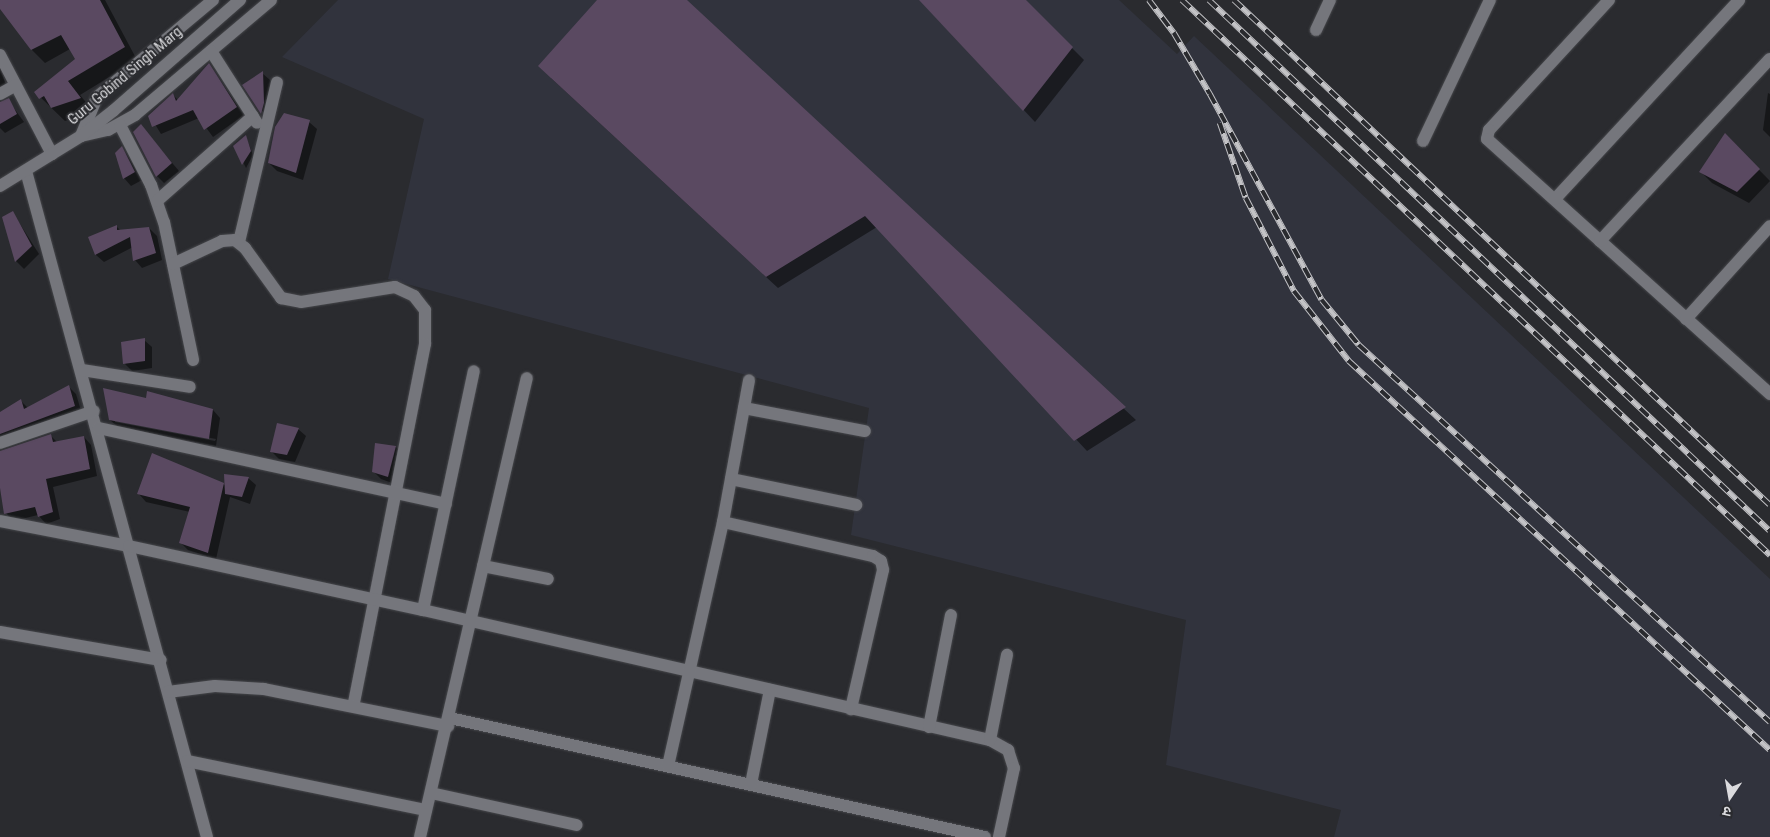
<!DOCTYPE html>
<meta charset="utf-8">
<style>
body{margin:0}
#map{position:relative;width:1770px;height:837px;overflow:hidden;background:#2a2b2f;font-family:"Roboto Condensed","Noto Sans Devanagari",sans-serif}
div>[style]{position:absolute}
.built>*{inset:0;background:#31333d}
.shadow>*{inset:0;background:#0007}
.building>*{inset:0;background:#5a4961}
.roads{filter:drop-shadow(0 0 1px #46474b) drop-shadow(0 0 1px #46474b)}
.minor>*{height:12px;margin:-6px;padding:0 6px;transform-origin:6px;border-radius:6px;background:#75767c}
.rail>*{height:5.5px;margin-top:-2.75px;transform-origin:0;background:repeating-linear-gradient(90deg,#2a2b2f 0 11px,#c3c3c6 0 22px);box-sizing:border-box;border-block:1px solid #c3c3c6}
span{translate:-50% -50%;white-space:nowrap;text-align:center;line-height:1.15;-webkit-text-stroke:4px #2a2b2f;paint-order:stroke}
.street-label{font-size:15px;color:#dbdbde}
.north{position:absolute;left:1705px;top:772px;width:50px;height:50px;-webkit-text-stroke:4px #2a2b2f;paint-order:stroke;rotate:192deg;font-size:14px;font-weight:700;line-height:20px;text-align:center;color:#dbdbde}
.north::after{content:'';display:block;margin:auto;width:18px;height:22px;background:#dbdbde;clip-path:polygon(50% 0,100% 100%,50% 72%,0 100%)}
</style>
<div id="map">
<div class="built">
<div style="clip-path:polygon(338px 0,1119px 0,1177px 54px,1194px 36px,1770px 579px,1770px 837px,1334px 837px,1341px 810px,1166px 765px,1186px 620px,851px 535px,869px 408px,388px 279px,424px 119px,282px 57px)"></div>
</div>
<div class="shadow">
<div style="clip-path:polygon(0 0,105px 0,137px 60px,80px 95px,93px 111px,65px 121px,36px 93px,77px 60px,70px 49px,45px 63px,32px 50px)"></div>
<div style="clip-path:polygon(599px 0,685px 0,1136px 420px,1087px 451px,877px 227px,778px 288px,551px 78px)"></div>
<div style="clip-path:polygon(921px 0,1024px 0,1084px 60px,1035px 122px)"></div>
<div style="clip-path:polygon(209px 65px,244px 115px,213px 137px,199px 118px,161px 134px,150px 116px,173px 95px,178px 100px)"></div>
<div style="clip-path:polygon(0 68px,8px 91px,0 98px)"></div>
<div style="clip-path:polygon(262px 73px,270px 80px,269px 120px,244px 85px)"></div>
<div style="clip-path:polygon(1768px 93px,1770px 94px,1770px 137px,1763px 130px)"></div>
<div style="clip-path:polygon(8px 100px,24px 122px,5px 133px,0 128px,0 103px)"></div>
<div style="clip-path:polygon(309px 122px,317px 129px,303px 180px,277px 171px,269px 163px)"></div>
<div style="clip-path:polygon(141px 126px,179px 171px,164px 183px,157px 176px)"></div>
<div style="clip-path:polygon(1725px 135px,1770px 181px,1749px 203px,1712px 183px,1701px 172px)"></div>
<div style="clip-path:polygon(246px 137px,253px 155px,246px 168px,235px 146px)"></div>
<div style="clip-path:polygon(122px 147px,142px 180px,131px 186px,124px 178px)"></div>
<div style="clip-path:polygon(13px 213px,39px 254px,24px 269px,16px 261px,4px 217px)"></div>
<div style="clip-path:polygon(117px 227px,121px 231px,149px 228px,157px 236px,162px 260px,142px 268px,135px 260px,133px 247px,104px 262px,96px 255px,90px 238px)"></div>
<div style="clip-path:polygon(144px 340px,152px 347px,152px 368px,132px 371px,125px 364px)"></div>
<div style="clip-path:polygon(69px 387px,76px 394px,82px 414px,0 444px,0 413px,21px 401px,28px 408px)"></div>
<div style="clip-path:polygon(evenodd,146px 400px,213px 410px,220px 418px,216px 446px,118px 427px,110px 420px,146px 400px,115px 420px,216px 439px,215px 441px,115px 422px,115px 420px)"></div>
<div style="clip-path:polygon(298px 429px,306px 436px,295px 462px,279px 459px,271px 451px)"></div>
<div style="clip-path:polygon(51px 436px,57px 442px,84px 437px,91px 445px,97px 476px,53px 487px,60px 519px,46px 524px,38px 515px,13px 521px,6px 513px,0 486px,0 452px)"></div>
<div style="clip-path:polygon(376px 444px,396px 447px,403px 455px,395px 484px,381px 479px,373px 471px)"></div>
<div style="clip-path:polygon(248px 478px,256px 485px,250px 504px,230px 497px,216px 559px,188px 550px,181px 543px,190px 512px,146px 502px,139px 494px,223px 484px,226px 486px)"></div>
</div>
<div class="building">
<div style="clip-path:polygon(0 0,100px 0,125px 47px,68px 81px,81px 98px,51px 108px,44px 96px,39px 99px,34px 92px,75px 59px,61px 35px,31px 50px,0 9px)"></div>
<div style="clip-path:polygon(597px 0,687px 0,1126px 407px,1074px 441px,865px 216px,766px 277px,538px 66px)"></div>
<div style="clip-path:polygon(919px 0,1026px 0,1073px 47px,1023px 111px)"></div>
<div style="clip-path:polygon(209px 63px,237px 107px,204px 130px,193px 110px,152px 127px,148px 116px,173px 93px,176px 101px)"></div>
<div style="clip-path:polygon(263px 71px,264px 103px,261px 114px,242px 85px)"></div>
<div style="clip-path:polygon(9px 98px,17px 114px,0 124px,0 102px)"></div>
<div style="clip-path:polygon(284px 113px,310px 120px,296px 173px,268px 163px,275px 127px)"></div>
<div style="clip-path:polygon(141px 124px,172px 163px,156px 177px,133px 132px)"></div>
<div style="clip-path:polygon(1725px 133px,1760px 169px,1737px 192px,1699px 172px)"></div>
<div style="clip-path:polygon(246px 135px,251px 151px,242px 165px,233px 146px)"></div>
<div style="clip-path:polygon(122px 146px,135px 172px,123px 179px,115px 153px)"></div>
<div style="clip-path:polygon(13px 211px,32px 246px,15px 262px,2px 217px)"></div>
<div style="clip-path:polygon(117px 225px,117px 230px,149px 227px,156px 253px,133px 261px,130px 237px,95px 255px,88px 237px)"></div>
<div style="clip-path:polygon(145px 338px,145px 361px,123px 364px,121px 342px)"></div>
<div style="clip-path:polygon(69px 385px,75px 406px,0 434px,0 412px,21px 399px,24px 409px)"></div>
<div style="clip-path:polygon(103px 388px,146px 398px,147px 391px,213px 409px,209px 439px,109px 420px)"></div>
<div style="clip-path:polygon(277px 423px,299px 428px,287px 455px,270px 452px)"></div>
<div style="clip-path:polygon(51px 434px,53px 442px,84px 436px,90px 469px,46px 479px,53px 512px,38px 517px,35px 507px,4px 514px,0 488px,0 451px)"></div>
<div style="clip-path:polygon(375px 443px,396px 446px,388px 477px,372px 472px)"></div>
<div style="clip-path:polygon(152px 453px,224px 483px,208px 553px,179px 543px,190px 507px,137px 494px)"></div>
<div style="clip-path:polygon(224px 474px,249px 477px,242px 497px,225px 494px)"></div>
</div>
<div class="roads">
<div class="minor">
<div style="left:213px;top:0;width:151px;rotate:140.1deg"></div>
<div style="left:97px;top:97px;width:42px;rotate:112.3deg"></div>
<div style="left:81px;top:136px;width:28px;rotate:-13deg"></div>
<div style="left:108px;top:130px;width:31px;rotate:-29deg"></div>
<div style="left:135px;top:115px;width:178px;rotate:-40.2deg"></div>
<div style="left:1609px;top:0;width:177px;rotate:132.7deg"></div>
<div style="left:1489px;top:130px;width:9px;rotate:103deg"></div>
<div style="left:1487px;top:139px;width:381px;rotate:42deg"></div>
<div style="left:1316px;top:30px;width:33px;rotate:-65deg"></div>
<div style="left:211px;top:51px;width:85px;rotate:57.4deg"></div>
<div style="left:0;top:55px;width:112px;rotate:62.3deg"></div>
<div style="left:0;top:94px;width:18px;rotate:-29deg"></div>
<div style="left:120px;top:125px;width:68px;rotate:62.7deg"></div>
<div style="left:151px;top:185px;width:39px;rotate:71deg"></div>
<div style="left:164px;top:222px;width:141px;rotate:78.1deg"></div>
<div style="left:1423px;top:141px;width:156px;rotate:-64.6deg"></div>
<div style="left:26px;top:171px;width:690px;rotate:74.8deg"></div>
<div style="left:0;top:186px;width:95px;rotate:-31.7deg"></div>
<div style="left:81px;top:136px;width:41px;rotate:-38deg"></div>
<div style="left:113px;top:111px;width:169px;rotate:-41.2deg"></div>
<div style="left:1555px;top:199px;width:271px;rotate:-47.2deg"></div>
<div style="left:157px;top:201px;width:128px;rotate:-41.5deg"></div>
<div style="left:1600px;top:241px;width:249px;rotate:-47deg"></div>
<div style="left:239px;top:242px;width:164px;rotate:-76.6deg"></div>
<div style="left:173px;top:264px;width:54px;rotate:-25.1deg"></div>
<div style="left:222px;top:241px;width:13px;rotate:-4deg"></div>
<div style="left:235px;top:240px;width:13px;rotate:39deg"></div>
<div style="left:245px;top:248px;width:62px;rotate:54.2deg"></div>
<div style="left:281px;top:298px;width:20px;rotate:11deg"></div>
<div style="left:301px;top:302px;width:95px;rotate:-9.1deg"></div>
<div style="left:395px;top:287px;width:21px;rotate:25deg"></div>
<div style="left:414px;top:296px;width:18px;rotate:52deg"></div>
<div style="left:425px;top:310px;width:34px;rotate:90deg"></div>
<div style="left:425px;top:344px;width:369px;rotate:101.2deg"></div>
<div style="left:1686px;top:319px;width:125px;rotate:-47.9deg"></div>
<div style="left:82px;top:370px;width:109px;rotate:8.9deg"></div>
<div style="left:744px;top:408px;width:123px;rotate:10.8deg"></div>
<div style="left:98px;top:428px;width:356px;rotate:12.3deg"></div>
<div style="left:0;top:443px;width:99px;rotate:-18.8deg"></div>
<div style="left:731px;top:479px;width:128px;rotate:11.7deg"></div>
<div style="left:0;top:521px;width:131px;rotate:11deg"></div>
<div style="left:129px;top:546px;width:301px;rotate:12.3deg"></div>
<div style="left:423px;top:610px;width:582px;rotate:12.91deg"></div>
<div style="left:990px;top:740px;width:21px;rotate:29deg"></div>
<div style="left:1008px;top:750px;width:19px;rotate:72deg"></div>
<div style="left:1014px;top:768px;width:71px;rotate:102.3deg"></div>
<div style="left:723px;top:522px;width:154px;rotate:12.8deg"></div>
<div style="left:873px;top:556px;width:9px;rotate:32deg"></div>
<div style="left:881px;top:561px;width:9px;rotate:77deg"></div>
<div style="left:883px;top:570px;width:143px;rotate:103deg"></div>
<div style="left:483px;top:566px;width:66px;rotate:11.3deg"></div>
<div style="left:423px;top:610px;width:244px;rotate:-78deg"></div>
<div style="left:0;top:632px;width:163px;rotate:9.9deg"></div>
<div style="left:168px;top:692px;width:47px;rotate:-7.3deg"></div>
<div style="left:215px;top:686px;width:49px;rotate:3.5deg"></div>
<div style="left:264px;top:689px;width:188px;rotate:11.4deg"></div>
<div style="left:450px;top:718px;width:548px;rotate:12.54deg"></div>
<div style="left:929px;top:727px;width:114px;rotate:-78.9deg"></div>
<div style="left:990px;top:740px;width:87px;rotate:-78.7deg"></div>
<div style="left:187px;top:761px;width:244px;rotate:11.6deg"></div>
<div style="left:668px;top:766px;width:250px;rotate:-77.3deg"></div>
<div style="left:723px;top:522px;width:144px;rotate:-79.6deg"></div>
<div style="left:751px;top:784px;width:96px;rotate:-78.6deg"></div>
<div style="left:431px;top:793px;width:149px;rotate:12.4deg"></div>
<div style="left:420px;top:837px;width:471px;rotate:-76.9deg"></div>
</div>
</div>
<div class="rail">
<div style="left:1149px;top:0;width:41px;rotate:52.9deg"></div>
<div style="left:1174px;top:33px;width:71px;rotate:59.5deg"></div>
<div style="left:1210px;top:94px;width:234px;rotate:61.5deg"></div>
<div style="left:1322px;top:300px;width:58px;rotate:50.6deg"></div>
<div style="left:1359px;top:345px;width:558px;rotate:42.53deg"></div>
<div style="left:1182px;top:0;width:809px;rotate:43.35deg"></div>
<div style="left:1209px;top:0;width:772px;rotate:43.43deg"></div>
<div style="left:1234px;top:0;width:736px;rotate:43.29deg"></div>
<div style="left:1220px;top:123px;width:79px;rotate:70.9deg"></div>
<div style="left:1246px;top:198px;width:105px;rotate:62.7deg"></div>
<div style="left:1294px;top:291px;width:89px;rotate:51.8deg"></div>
<div style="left:1349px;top:361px;width:573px;rotate:42.74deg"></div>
</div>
<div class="street-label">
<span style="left:125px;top:76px;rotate:-40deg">Guru Gobind Singh Marg</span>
</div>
<div class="north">उ</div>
</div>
